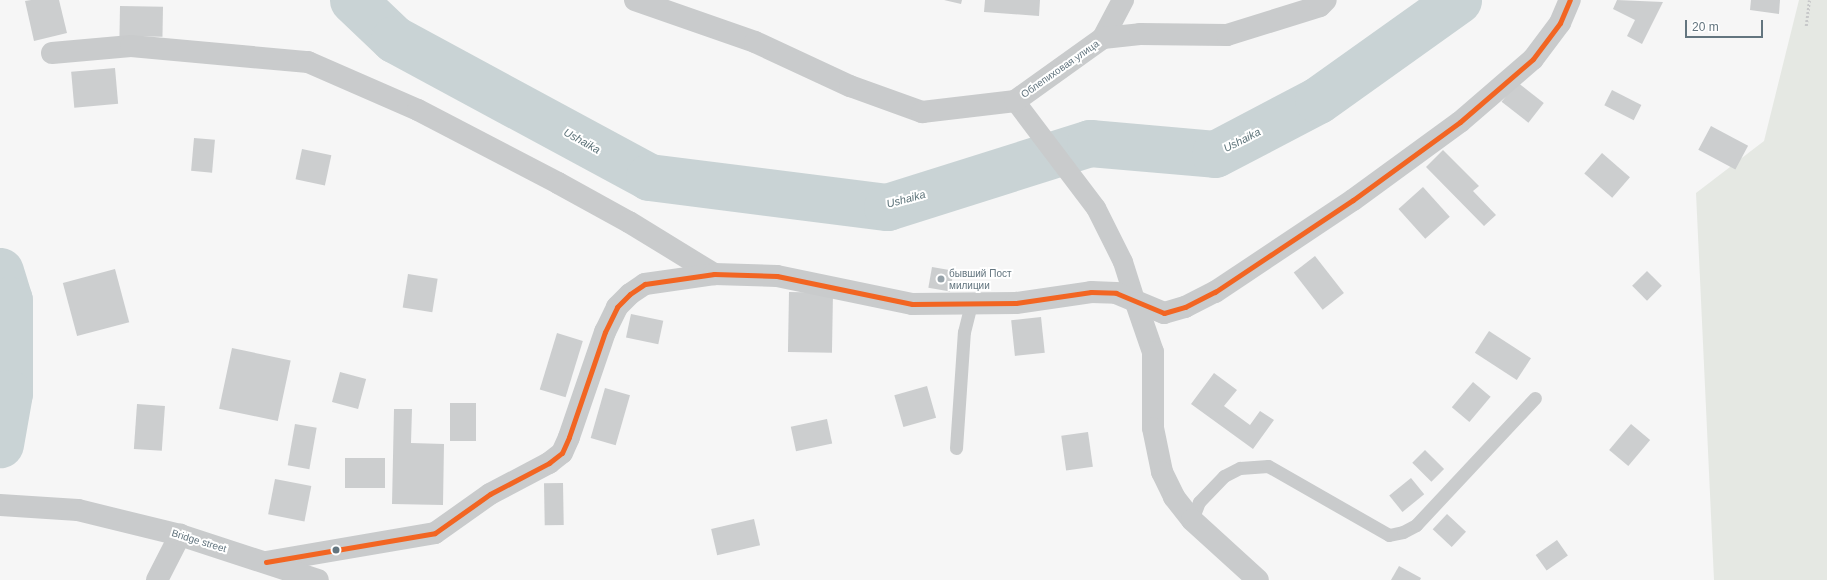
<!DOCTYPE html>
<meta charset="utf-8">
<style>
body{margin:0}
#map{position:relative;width:1827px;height:580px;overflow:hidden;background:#f6f6f6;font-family:Helvetica,sans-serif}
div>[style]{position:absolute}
.green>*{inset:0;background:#e5e8e3}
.river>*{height:47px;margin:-23.5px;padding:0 23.5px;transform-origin:23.5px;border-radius:23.5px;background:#c9d3d5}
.building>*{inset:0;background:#cccecf;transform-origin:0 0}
.path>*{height:2.5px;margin-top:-1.25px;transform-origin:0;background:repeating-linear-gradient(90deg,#c7c8c9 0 2px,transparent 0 4px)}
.service>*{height:13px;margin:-6.5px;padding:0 6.5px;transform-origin:6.5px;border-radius:6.5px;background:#c9cbcc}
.pedestrian>*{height:20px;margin:-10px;padding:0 10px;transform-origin:10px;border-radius:10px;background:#c9cbcc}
.minor>*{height:22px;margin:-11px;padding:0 11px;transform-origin:11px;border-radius:11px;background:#c9cbcc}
.tertiary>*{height:22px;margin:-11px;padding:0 11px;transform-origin:11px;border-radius:11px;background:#c9cbcc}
.bus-1>*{height:5px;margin:-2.5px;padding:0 2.5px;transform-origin:2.5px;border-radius:2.5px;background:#f26522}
.dots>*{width:11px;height:11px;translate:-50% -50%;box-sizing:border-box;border:2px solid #fff;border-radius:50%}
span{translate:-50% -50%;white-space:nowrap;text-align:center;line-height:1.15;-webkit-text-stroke:4px #fff;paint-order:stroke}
.street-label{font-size:10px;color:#63757f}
.poi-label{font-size:10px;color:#63757f}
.left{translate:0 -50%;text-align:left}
.water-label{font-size:11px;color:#5e747a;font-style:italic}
.scale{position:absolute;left:1685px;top:20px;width:78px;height:18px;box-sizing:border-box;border:2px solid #63757f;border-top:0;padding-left:5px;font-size:12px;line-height:14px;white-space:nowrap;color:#63757f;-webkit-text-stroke:3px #fff;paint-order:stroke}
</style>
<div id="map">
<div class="green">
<div style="clip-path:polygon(1799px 0,1827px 0,1827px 580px,1714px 580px,1696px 193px,1764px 141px)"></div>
</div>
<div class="river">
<div style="left:353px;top:0;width:57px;rotate:43.6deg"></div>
<div style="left:394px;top:39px;width:290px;rotate:28.4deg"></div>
<div style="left:649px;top:177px;width:240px;rotate:7.2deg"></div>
<div style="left:887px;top:207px;width:213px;rotate:-17.5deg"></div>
<div style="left:1090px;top:143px;width:125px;rotate:5deg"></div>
<div style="left:1215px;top:154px;width:116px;rotate:-27.7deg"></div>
<div style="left:1318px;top:100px;width:172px;rotate:-35.5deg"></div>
<div style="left:0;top:271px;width:30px;rotate:73deg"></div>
<div style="left:9px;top:300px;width:93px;rotate:90deg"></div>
<div style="left:9px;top:393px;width:52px;rotate:100deg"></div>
</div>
<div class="building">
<div style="clip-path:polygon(31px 0,59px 0,67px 33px,34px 41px,25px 1px)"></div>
<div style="clip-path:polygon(944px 0,962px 0,961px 4px)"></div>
<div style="clip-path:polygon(985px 0,1040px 0,1039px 16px,984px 12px)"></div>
<div style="clip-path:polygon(1617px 0,1663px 2px,1642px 44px,1627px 36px,1635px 20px,1613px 9px)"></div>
<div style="clip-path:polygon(1751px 0,1780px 0,1779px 14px,1750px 10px)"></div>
<div style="left:120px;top:6px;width:43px;height:30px;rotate:1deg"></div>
<div style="left:115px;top:68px;width:36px;height:44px;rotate:85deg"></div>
<div style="left:1517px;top:82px;width:34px;height:25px;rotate:38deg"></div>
<div style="left:1612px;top:90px;width:33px;height:17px;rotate:27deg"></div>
<div style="left:1711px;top:126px;width:42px;height:27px;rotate:28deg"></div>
<div style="left:194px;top:138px;width:21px;height:33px;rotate:5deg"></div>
<div style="left:302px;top:149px;width:30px;height:31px;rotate:12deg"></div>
<div style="clip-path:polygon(1443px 150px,1479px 186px,1473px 191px,1496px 215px,1484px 226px,1426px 167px)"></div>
<div style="left:1602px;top:153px;width:37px;height:27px;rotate:41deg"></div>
<div style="left:1423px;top:187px;width:40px;height:33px;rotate:48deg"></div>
<div style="left:1315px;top:256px;width:47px;height:27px;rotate:52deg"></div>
<div style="left:932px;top:267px;width:22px;height:21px;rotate:10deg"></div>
<div style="left:115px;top:269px;width:55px;height:54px;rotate:75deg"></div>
<div style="left:1647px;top:271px;width:21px;height:21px;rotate:45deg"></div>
<div style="left:408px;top:274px;width:30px;height:34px;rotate:9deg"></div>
<div style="left:789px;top:292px;width:44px;height:60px;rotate:1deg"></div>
<div style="left:631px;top:314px;width:33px;height:24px;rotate:12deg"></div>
<div style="left:1041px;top:317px;width:36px;height:30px;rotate:84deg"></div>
<div style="left:1489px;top:331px;width:50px;height:26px;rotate:33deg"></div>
<div style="left:557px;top:333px;width:27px;height:59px;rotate:17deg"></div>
<div style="left:232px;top:348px;width:60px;height:62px;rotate:12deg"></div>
<div style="left:340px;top:372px;width:27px;height:31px;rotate:15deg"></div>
<div style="clip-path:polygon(1214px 373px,1237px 390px,1224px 406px,1250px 425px,1260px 411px,1274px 420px,1253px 449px,1191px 404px)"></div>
<div style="left:1473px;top:382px;width:23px;height:33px;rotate:40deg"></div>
<div style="left:927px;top:386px;width:33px;height:34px;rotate:74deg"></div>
<div style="left:605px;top:388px;width:26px;height:52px;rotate:16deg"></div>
<div style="left:450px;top:403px;width:26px;height:38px"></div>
<div style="left:137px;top:404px;width:28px;height:45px;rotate:4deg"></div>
<div style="clip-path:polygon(394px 409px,412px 409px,411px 443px,444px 444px,443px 505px,392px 504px)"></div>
<div style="left:827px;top:419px;width:25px;height:37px;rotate:78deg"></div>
<div style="left:295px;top:424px;width:22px;height:42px;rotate:10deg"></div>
<div style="left:1631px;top:424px;width:25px;height:34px;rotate:40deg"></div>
<div style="left:1088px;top:432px;width:35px;height:27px;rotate:82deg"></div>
<div style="left:1425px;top:450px;width:27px;height:18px;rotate:45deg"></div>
<div style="left:345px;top:458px;width:40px;height:30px"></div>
<div style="left:1411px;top:478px;width:21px;height:28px;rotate:51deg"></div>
<div style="left:275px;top:479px;width:37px;height:36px;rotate:11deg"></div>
<div style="left:563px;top:483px;width:42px;height:19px;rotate:89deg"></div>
<div style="left:1447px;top:514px;width:26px;height:21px;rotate:43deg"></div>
<div style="left:754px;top:519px;width:27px;height:44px;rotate:77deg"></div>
<div style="left:1557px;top:540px;width:19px;height:26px;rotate:55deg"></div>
<div style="clip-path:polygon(1399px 566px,1421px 578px,1420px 580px,1391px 580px)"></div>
</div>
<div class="path">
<div style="left:1806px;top:26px;width:26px;rotate:-83deg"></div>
</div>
<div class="service">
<div style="left:956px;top:448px;width:116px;rotate:-86.1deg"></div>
<div style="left:964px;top:332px;width:29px;rotate:-76deg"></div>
<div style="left:1192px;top:520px;width:19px;rotate:-69deg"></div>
<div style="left:1199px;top:502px;width:36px;rotate:-46deg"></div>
<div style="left:1224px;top:476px;width:18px;rotate:-27deg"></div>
<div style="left:1240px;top:468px;width:28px;rotate:-4deg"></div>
<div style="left:1268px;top:466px;width:139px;rotate:29.7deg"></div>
<div style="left:1389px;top:535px;width:14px;rotate:-12deg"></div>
<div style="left:1403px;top:532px;width:15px;rotate:-28deg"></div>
<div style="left:1416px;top:525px;width:174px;rotate:-46.9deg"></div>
</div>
<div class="pedestrian">
<div style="left:1015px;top:101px;width:134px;rotate:52.9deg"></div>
<div style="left:1096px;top:208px;width:60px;rotate:63.4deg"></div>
<div style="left:1123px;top:262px;width:43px;rotate:72.4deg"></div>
</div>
<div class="minor">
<div style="left:635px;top:0;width:127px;rotate:19.3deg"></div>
<div style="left:755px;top:42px;width:105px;rotate:24.9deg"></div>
<div style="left:850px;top:86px;width:77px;rotate:19.9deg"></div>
<div style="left:922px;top:112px;width:94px;rotate:-6.7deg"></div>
<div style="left:1015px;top:101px;width:108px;rotate:-35.6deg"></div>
<div style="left:1103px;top:38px;width:43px;rotate:-62.2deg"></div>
<div style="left:1103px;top:38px;width:37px;rotate:-6deg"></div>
<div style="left:1140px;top:34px;width:87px;rotate:0.7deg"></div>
<div style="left:1227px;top:35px;width:97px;rotate:-17.3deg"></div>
<div style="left:1320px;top:6px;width:8px;rotate:-45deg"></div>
<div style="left:52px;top:53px;width:79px;rotate:-5.1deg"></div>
<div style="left:131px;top:46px;width:178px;rotate:5.2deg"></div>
<div style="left:308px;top:62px;width:120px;rotate:23.6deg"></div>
<div style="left:418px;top:110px;width:158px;rotate:27.5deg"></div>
<div style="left:558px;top:183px;width:81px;rotate:28.8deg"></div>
<div style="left:629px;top:222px;width:100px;rotate:31.5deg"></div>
<div style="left:266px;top:562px;width:171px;rotate:-9.7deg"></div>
<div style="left:435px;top:533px;width:67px;rotate:-35.3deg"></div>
<div style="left:490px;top:494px;width:67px;rotate:-27.7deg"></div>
<div style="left:549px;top:463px;width:16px;rotate:-38deg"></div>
<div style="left:562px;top:453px;width:17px;rotate:-66deg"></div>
<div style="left:569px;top:437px;width:111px;rotate:-71.1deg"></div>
<div style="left:605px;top:332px;width:28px;rotate:-64deg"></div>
<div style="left:617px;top:307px;width:18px;rotate:-45deg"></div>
<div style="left:630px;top:294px;width:18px;rotate:-34deg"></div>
<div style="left:645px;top:284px;width:70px;rotate:-8.2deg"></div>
<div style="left:714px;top:274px;width:63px;rotate:1.8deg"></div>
<div style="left:777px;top:276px;width:138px;rotate:11.7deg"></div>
<div style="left:912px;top:304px;width:104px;rotate:-0.6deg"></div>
<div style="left:1016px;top:303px;width:76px;rotate:-8.3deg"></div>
<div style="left:1091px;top:292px;width:25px;rotate:2deg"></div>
<div style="left:1116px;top:293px;width:52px;rotate:22.6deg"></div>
<div style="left:1164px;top:313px;width:22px;rotate:-16deg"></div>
<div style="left:1185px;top:307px;width:34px;rotate:-27deg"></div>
<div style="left:1215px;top:292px;width:166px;rotate:-33.7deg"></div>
<div style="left:1353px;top:200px;width:132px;rotate:-36.1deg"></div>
<div style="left:1460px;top:122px;width:96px;rotate:-40.8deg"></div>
<div style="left:1533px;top:59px;width:45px;rotate:-53.1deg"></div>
<div style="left:1560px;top:23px;width:25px;rotate:-67deg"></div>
<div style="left:157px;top:580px;width:51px;rotate:-62.9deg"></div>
</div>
<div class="tertiary">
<div style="left:1136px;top:303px;width:52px;rotate:70.9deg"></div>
<div style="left:1153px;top:352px;width:76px;rotate:90deg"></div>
<div style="left:1153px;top:428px;width:45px;rotate:78.4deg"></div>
<div style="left:1162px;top:472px;width:28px;rotate:64deg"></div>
<div style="left:1174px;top:497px;width:29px;rotate:52deg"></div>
<div style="left:1192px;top:520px;width:89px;rotate:42.3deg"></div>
<div style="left:0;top:505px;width:78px;rotate:3.7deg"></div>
<div style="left:78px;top:510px;width:105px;rotate:13.8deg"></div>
<div style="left:180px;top:535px;width:145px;rotate:18.1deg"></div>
</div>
<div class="bus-1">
<div style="left:266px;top:562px;width:171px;rotate:-9.7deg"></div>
<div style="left:435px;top:533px;width:67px;rotate:-35.3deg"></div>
<div style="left:490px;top:494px;width:67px;rotate:-27.7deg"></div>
<div style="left:549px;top:463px;width:16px;rotate:-38deg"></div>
<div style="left:562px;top:453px;width:17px;rotate:-66deg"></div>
<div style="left:569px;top:437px;width:111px;rotate:-71.1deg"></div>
<div style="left:605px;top:332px;width:28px;rotate:-64deg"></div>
<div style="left:617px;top:307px;width:18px;rotate:-45deg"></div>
<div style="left:630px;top:294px;width:18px;rotate:-34deg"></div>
<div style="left:645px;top:284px;width:70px;rotate:-8.2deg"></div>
<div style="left:714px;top:274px;width:63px;rotate:1.8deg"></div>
<div style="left:777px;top:276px;width:138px;rotate:11.7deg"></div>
<div style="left:912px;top:304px;width:104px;rotate:-0.6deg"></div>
<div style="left:1016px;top:303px;width:76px;rotate:-8.3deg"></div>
<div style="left:1091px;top:292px;width:25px;rotate:2deg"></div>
<div style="left:1116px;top:293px;width:52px;rotate:22.6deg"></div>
<div style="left:1164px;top:313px;width:22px;rotate:-16deg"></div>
<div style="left:1185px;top:307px;width:34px;rotate:-27deg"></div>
<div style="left:1215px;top:292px;width:166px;rotate:-33.7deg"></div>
<div style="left:1353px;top:200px;width:132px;rotate:-36.1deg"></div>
<div style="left:1460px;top:122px;width:96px;rotate:-40.8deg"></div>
<div style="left:1533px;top:59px;width:45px;rotate:-53.1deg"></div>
<div style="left:1560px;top:23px;width:25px;rotate:-67deg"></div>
</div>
<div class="dots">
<div style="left:941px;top:279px;background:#96a2a9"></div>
<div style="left:336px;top:550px;background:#63757f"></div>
</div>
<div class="street-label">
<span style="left:1060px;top:69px;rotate:-35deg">Облепиховая улица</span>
<span style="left:199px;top:541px;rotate:17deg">Bridge street</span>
</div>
<div class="poi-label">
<span class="left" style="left:949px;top:279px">бывший Пост<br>милиции</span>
</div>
<div class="water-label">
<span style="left:1242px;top:140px;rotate:-27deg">Ushaika</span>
<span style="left:582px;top:141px;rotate:29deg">Ushaika</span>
<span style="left:906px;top:199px;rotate:-15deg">Ushaika</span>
</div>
<div class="scale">20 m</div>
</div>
